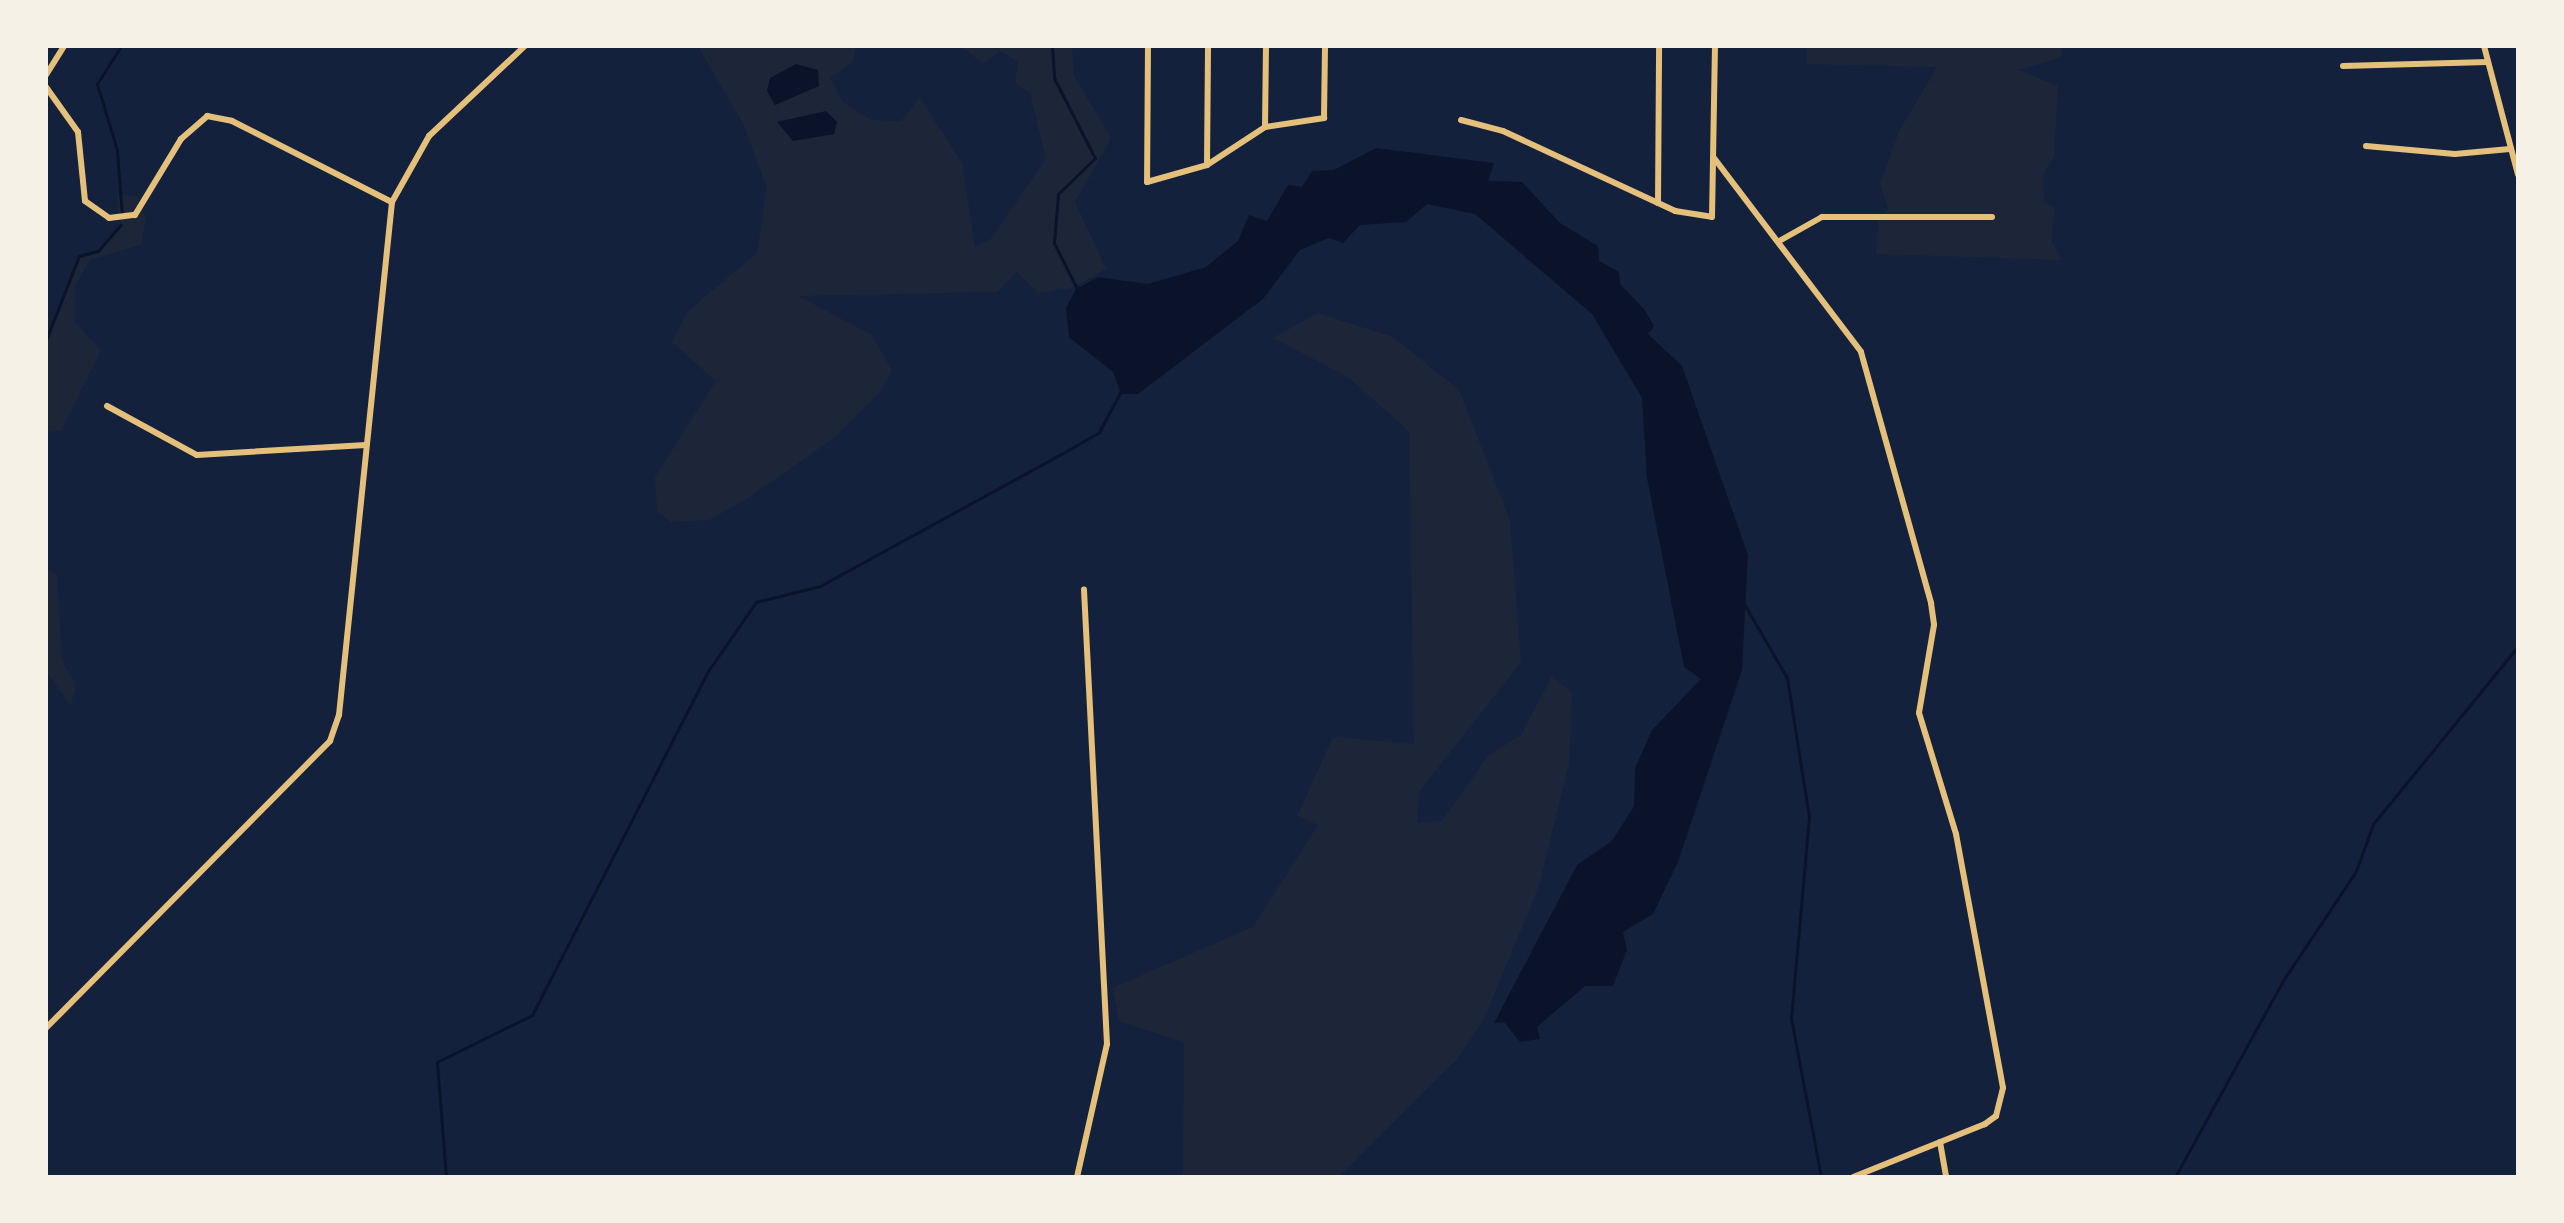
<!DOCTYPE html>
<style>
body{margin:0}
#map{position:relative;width:2564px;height:1223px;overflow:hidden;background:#14213d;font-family:"Noto Serif",serif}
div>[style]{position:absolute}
.green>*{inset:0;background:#1d2539}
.water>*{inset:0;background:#0b132b}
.stream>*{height:3px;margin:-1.5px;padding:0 1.5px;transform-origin:1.5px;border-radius:1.5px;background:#0b132b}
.minor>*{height:6px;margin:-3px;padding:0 3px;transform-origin:3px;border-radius:3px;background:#e5c07b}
span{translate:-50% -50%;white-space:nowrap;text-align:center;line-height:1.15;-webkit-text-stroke:6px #f6f1e7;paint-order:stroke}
.frame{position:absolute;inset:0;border:48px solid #f6f1e7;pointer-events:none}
</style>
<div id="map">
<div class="green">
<div style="clip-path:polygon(698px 46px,856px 46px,853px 62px,830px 78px,844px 103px,872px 120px,901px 121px,920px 98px,962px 163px,975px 247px,991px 239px,1046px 159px,1030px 93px,1015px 82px,1018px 62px,1000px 51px,983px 64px,961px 46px,1072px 46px,1074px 76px,1111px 138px,1075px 202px,1106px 269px,1072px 288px,1038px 293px,1017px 272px,997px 292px,798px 296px,872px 335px,892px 370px,881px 391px,834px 438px,745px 500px,709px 520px,671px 522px,657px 511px,655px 477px,716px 381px,672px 342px,687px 312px,757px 253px,767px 188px,743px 124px)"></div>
<div style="clip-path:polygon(1807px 46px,2063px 46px,2061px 58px,2019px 70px,2058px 86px,2054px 156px,2042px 177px,2044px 201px,2055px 209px,2051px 240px,2062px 260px,1876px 254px,1879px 221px,1888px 209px,1880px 184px,1899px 131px,1937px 67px,1807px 64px)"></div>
<div style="clip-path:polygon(117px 195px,138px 196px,146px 219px,141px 245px,90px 260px,75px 285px,75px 322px,101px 350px,61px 431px,46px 430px,46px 340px,79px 256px,98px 251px,121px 225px)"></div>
<div style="clip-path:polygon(1317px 313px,1393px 337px,1459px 390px,1510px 520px,1521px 662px,1419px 792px,1417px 823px,1442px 821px,1488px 756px,1521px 735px,1552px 676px,1572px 693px,1569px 764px,1539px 886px,1484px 1019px,1458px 1058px,1338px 1177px,1183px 1177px,1184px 1042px,1120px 1022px,1112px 988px,1253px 927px,1318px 825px,1297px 816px,1333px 737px,1414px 744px,1409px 431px,1348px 377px,1273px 338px)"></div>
<div style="clip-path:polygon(46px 570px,57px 574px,62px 661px,76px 684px,71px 706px,46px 671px)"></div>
</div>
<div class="water">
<div style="clip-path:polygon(796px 64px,818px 70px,819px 86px,775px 105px,767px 91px,770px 78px)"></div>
<div style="clip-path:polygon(826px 111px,837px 122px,834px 134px,793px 141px,777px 122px)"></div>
<div style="clip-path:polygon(1376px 148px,1494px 163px,1488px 181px,1522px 182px,1560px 223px,1598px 246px,1599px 261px,1619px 272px,1620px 284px,1644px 309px,1654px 326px,1648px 334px,1682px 366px,1748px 555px,1742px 670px,1678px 862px,1653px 914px,1623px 932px,1627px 950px,1613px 986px,1585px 986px,1537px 1027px,1540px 1039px,1520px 1042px,1504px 1022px,1494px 1023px,1577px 865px,1612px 841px,1634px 806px,1635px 768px,1652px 730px,1701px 679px,1684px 667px,1647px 478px,1642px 398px,1592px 314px,1475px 214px,1427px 204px,1406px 222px,1360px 225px,1343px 243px,1329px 238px,1300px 250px,1263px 299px,1138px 394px,1121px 394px,1113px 372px,1069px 337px,1066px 308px,1076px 289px,1098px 277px,1148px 284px,1206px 267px,1238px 241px,1249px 215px,1267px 221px,1288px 185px,1302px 187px,1312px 171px,1334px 170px)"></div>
</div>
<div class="stream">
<div style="left:121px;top:46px;width:45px;rotate:122.3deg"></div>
<div style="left:97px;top:84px;width:69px;rotate:73.1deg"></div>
<div style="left:117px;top:150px;width:66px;rotate:85.7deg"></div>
<div style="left:1052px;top:46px;width:32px;rotate:86deg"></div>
<div style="left:1054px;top:78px;width:90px;rotate:62.9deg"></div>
<div style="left:1095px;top:158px;width:52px;rotate:135.8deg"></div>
<div style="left:1058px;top:194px;width:49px;rotate:94.7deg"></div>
<div style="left:1054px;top:243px;width:54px;rotate:63.4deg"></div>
<div style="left:46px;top:340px;width:90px;rotate:-68.6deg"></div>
<div style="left:79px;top:256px;width:20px;rotate:-15deg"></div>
<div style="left:98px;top:251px;width:35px;rotate:-49deg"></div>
<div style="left:1743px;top:602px;width:88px;rotate:59.9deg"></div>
<div style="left:1787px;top:678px;width:141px;rotate:81deg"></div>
<div style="left:1809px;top:817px;width:202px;rotate:95.1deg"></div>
<div style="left:1791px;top:1018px;width:162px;rotate:79.3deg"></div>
<div style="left:446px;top:1177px;width:115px;rotate:-94.5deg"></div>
<div style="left:437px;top:1062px;width:106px;rotate:-26.3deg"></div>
<div style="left:532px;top:1015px;width:386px;rotate:-62.9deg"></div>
<div style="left:708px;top:671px;width:84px;rotate:-55.2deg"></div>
<div style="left:756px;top:602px;width:66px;rotate:-14deg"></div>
<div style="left:820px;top:586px;width:285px;rotate:-28.7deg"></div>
<div style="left:1070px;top:449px;width:34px;rotate:-30deg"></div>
<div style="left:1099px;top:432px;width:47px;rotate:-61.8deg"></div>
<div style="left:2175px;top:1177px;width:222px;rotate:-61.2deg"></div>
<div style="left:2282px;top:982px;width:133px;rotate:-56.3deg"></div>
<div style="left:2356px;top:871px;width:50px;rotate:-70.1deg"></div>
<div style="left:2373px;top:824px;width:230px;rotate:-50.8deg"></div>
</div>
<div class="minor">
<div style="left:1148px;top:46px;width:136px;rotate:90.4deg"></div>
<div style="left:1147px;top:182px;width:62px;rotate:-15.8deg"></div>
<div style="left:1207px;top:165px;width:69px;rotate:-33.2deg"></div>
<div style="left:1265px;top:127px;width:60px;rotate:-8.7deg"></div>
<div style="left:1324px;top:118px;width:72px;rotate:-89.2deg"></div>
<div style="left:2484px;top:46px;width:133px;rotate:75.2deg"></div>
<div style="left:2343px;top:66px;width:145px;rotate:-1.6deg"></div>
<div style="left:46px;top:75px;width:34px;rotate:-58deg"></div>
<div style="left:46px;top:87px;width:55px;rotate:54.6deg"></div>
<div style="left:78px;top:132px;width:69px;rotate:84.2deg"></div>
<div style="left:85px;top:201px;width:29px;rotate:35deg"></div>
<div style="left:109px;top:218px;width:26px;rotate:-7deg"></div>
<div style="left:135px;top:215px;width:89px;rotate:-58.8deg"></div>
<div style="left:181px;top:139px;width:35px;rotate:-41deg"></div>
<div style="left:207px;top:116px;width:25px;rotate:11deg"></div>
<div style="left:232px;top:121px;width:179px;rotate:26.9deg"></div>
<div style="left:1461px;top:120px;width:43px;rotate:14.7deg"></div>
<div style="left:1503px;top:131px;width:190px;rotate:24.9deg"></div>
<div style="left:1675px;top:211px;width:37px;rotate:9deg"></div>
<div style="left:1712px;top:217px;width:171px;rotate:-89deg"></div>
<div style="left:1265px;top:127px;width:81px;rotate:-89.3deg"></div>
<div style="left:2366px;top:146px;width:89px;rotate:5.1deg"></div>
<div style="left:2455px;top:154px;width:55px;rotate:-5.2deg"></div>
<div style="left:1714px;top:158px;width:243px;rotate:52.8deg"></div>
<div style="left:1861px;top:352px;width:261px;rotate:74.4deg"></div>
<div style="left:1931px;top:603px;width:22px;rotate:82deg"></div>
<div style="left:1934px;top:625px;width:89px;rotate:99.7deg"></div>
<div style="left:1919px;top:713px;width:127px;rotate:73deg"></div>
<div style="left:1956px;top:834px;width:258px;rotate:79.5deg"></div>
<div style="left:2003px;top:1088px;width:29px;rotate:104deg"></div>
<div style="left:1996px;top:1116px;width:14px;rotate:144deg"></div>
<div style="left:1985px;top:1124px;width:142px;rotate:158.1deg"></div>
<div style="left:1207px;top:165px;width:119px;rotate:-89.5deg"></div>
<div style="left:1658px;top:203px;width:157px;rotate:-89.6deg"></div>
<div style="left:1781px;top:240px;width:47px;rotate:-29.3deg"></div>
<div style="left:1822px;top:217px;width:170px"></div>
<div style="left:107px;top:406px;width:102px;rotate:28.6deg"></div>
<div style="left:197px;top:455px;width:169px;rotate:-3.4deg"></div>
<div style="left:46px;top:1028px;width:404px;rotate:-45.3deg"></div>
<div style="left:330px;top:741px;width:28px;rotate:-71deg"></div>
<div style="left:339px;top:715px;width:516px;rotate:-84.1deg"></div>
<div style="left:392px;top:202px;width:76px;rotate:-60.7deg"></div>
<div style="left:429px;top:136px;width:132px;rotate:-43.2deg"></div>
<div style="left:1940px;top:1142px;width:36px;rotate:80deg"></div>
<div style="left:1077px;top:1177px;width:136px;rotate:-77.3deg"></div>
<div style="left:1107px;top:1044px;width:455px;rotate:-92.9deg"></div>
</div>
<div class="frame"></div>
</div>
